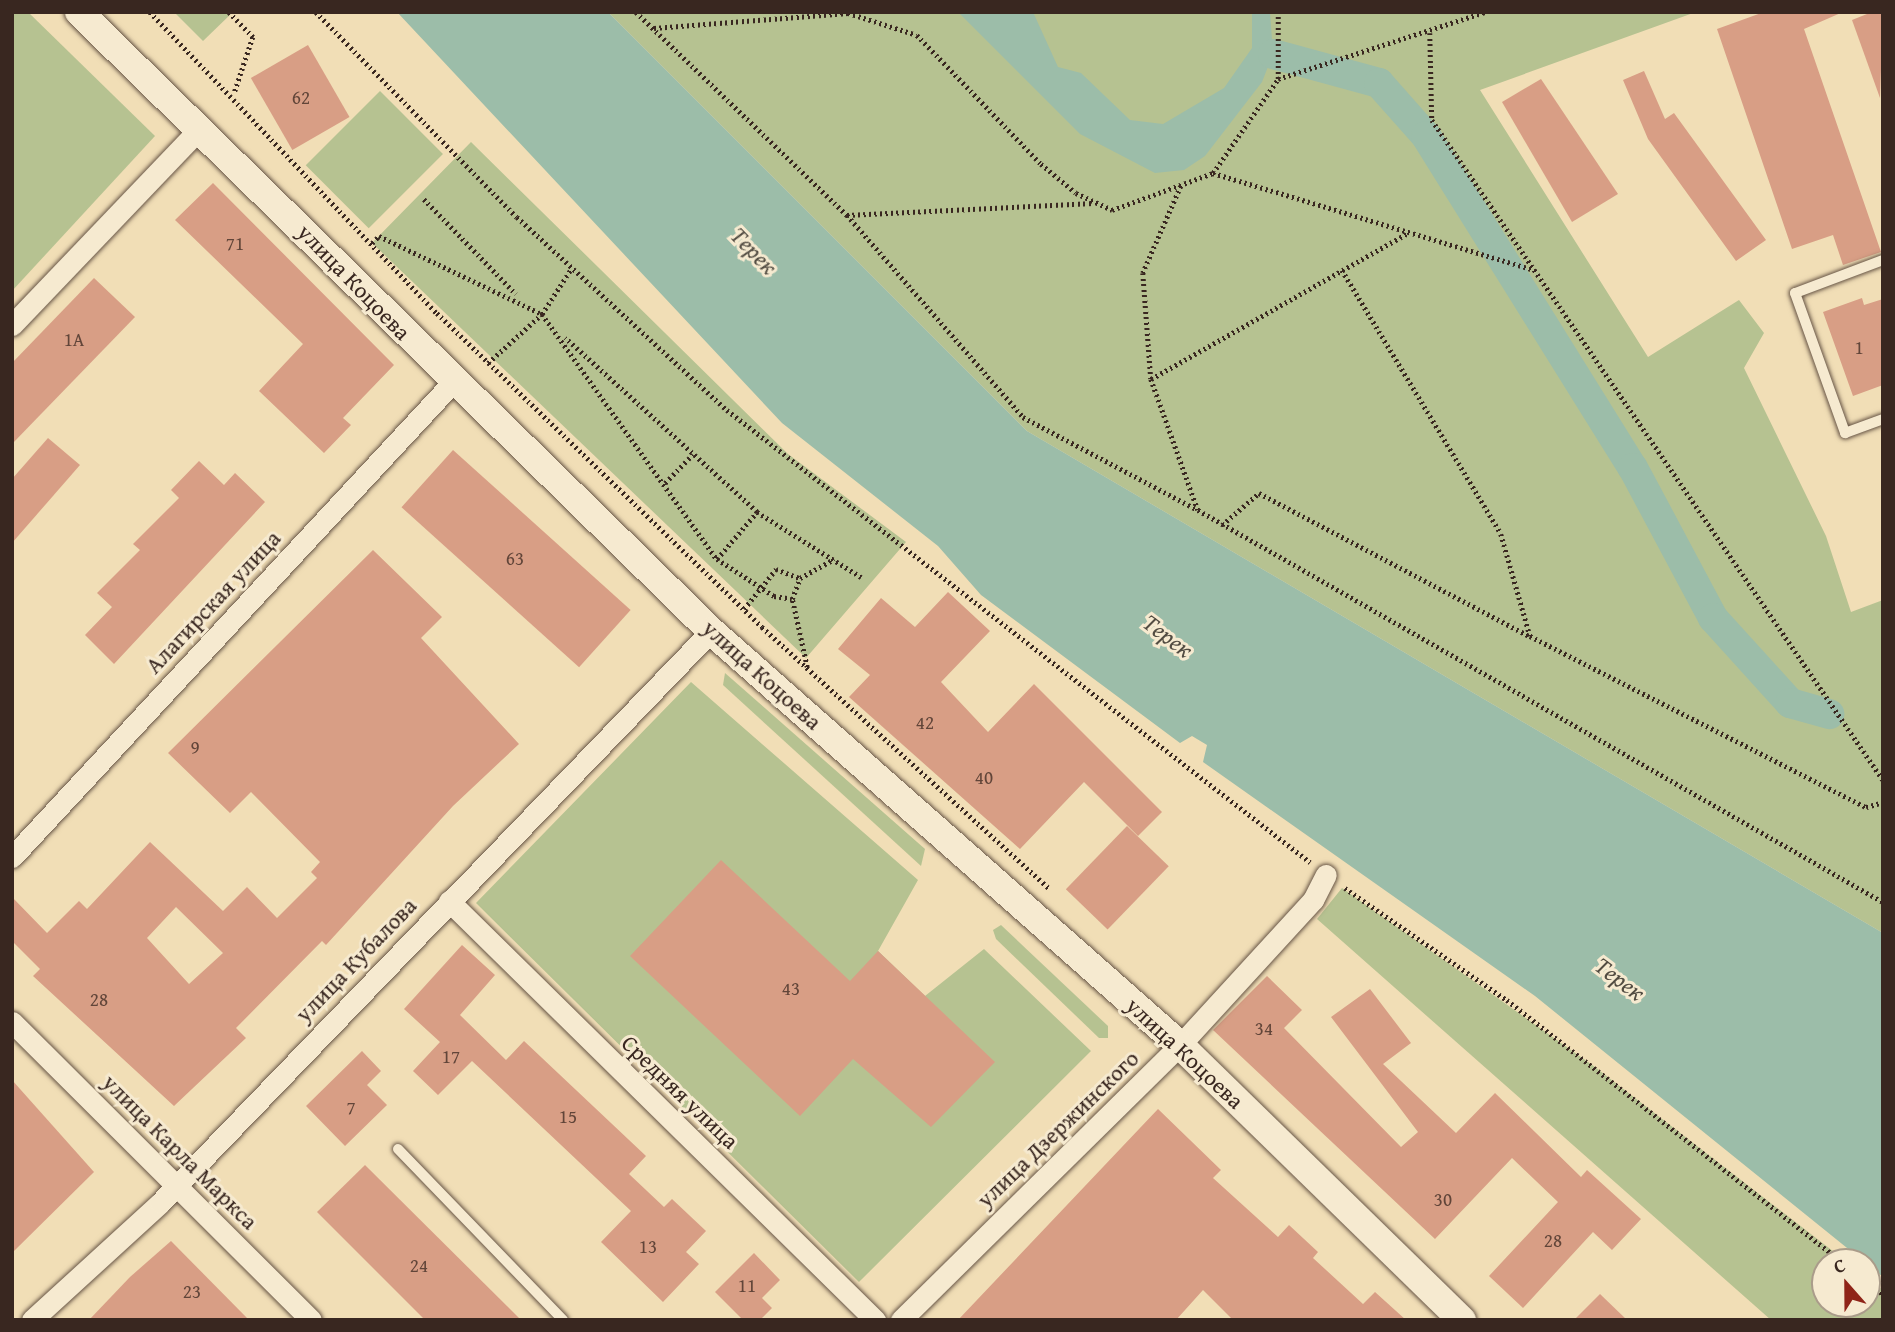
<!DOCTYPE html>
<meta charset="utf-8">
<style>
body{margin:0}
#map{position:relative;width:1895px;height:1332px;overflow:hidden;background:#f1deb6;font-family:"Gentium Book Plus",serif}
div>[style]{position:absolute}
.green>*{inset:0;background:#b6c291;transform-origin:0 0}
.water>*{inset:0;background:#9cbda9}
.canal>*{height:30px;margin:-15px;padding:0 15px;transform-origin:15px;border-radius:15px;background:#9cbda9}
.building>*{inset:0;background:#d89e85;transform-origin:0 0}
.path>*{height:4.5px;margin-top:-2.25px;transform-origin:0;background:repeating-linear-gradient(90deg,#392720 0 2px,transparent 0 5.5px)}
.roads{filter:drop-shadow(0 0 2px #675546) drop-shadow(0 0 2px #675546)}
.service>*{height:10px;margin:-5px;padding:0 5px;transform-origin:5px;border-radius:5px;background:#f6ead0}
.minor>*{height:21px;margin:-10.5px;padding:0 10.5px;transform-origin:10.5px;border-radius:10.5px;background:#f6ead0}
.tertiary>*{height:28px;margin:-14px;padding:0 14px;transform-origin:14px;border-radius:14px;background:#f6ead0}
span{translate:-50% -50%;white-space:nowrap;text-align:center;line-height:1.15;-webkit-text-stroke:6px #f6ead0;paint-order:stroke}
.number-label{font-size:19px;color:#614539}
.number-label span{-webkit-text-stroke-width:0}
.street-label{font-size:23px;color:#392720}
.water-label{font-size:24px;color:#524c42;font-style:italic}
.frame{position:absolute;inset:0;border:14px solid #392720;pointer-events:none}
.north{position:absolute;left:1811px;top:1248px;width:70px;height:70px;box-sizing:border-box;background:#f6ead0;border:2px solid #aa9c8a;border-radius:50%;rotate:339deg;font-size:19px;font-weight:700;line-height:28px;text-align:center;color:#392720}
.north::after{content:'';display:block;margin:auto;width:24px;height:32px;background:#8f2418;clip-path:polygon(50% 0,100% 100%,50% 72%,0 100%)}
</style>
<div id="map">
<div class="green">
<div style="clip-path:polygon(12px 12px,28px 12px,155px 136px,12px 291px)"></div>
<div style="clip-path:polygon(174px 12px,233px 12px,203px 41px)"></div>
<div style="clip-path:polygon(608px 12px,1696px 12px,1480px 90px,1648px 357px,1739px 300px,1764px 333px,1744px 368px,1826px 536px,1851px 612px,1883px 600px,1883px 933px,1027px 431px)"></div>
<div style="left:380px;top:91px;width:89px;height:105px;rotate:45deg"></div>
<div style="clip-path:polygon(471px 142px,788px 454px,906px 542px,806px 658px,372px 243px)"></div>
<div style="clip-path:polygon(725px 673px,925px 849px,921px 866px,723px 685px)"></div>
<div style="clip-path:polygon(691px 682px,918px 880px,878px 951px,925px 996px,984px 949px,1091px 1051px,859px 1282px,476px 903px)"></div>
<div style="clip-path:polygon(1342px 888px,1595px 1067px,1847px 1262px,1825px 1262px,1825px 1304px,1867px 1304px,1867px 1278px,1883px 1290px,1883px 1320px,1771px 1320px,1317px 919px)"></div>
<div style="clip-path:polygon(1001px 925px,1108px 1026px,1108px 1038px,1099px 1038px,996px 939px,993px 930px)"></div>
</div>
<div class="water">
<div style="clip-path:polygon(397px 12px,608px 12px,1027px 431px,1883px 933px,1883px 1277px,1535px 996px,1203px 762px,1207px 745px,1192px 736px,1180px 743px,981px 595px,938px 546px,782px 423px)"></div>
<div style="clip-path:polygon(958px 12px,1033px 12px,1058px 67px,1081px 73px,1130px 120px,1163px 124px,1224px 88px,1252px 48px,1252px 12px,1270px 12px,1273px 54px,1262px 82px,1205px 156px,1184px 170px,1155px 173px,1080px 134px)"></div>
</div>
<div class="canal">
<div style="left:1273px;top:54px;width:110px;rotate:15.3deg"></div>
<div style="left:1379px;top:83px;width:71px;rotate:48.4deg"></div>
<div style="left:1426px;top:136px;width:391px;rotate:58.1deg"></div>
<div style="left:1633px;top:468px;width:170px;rotate:61.9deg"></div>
<div style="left:1713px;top:618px;width:115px;rotate:47.8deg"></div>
<div style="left:1790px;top:703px;width:41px;rotate:15.8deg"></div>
</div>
<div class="building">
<div style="clip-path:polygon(1764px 12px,1843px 12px,1804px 29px,1881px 252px,1843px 265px,1833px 235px,1792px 249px,1717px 29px)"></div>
<div style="clip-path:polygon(1872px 12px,1883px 12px,1880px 98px,1852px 20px)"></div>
<div style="left:308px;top:45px;width:83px;height:66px;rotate:60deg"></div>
<div style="clip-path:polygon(1644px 71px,1665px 119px,1674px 113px,1766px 240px,1736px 261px,1648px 139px,1623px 80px)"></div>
<div style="clip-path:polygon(1541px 79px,1618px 194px,1572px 222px,1502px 102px)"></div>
<div style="clip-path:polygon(213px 183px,394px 365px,343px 418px,351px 425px,324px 453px,259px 391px,303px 344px,175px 220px)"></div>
<div style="clip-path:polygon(94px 278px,135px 317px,12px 444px,12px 363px)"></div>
<div style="clip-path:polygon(1862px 298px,1864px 305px,1883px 299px,1883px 385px,1853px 396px,1823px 312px)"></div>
<div style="clip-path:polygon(48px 438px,80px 465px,12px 543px,12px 479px)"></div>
<div style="left:453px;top:450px;width:239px;height:77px;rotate:42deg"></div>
<div style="clip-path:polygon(199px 461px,224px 485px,235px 473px,265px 502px,114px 664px,85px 635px,112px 607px,97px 593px,140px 550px,133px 544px,179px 498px,171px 490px)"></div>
<div style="clip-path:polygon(evenodd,373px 550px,442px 617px,421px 638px,519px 744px,453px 806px,326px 945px,322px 941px,236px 1028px,246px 1038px,174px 1106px,33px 976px,40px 969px,12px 941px,12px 897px,47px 933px,79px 901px,87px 909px,150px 842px,223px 911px,247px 887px,277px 918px,317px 878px,311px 872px,320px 862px,251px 792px,230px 813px,168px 753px,373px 550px,176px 907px,223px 953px,189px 984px,147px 938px,176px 907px)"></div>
<div style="clip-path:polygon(948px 592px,990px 631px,941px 682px,988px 732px,1034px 684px,1162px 812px,1138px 836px,1084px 782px,1020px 849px,849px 697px,870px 675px,838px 649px,881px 598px,915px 627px)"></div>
<div style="left:1127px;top:826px;width:58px;height:88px;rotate:44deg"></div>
<div style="clip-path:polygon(721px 860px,850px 981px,878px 951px,995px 1062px,931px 1127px,853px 1059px,800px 1116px,630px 956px)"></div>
<div style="clip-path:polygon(462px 945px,495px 975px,460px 1015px,506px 1060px,524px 1041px,646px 1156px,629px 1174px,664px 1207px,672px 1199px,706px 1231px,686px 1252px,699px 1264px,663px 1302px,601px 1242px,631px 1211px,472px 1061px,438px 1095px,413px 1071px,440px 1042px,404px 1009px)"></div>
<div style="clip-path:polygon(1267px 976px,1302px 1010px,1284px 1028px,1401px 1147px,1418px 1132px,1331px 1017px,1370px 989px,1411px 1043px,1383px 1064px,1456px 1133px,1495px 1093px,1581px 1177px,1587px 1170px,1641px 1219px,1612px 1250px,1593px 1232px,1523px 1308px,1489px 1276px,1558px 1202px,1512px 1158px,1435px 1239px,1213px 1030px)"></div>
<div style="clip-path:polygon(362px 1051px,381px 1071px,367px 1085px,387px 1105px,345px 1146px,306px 1106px)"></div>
<div style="clip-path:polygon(12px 1080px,94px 1172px,12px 1253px)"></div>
<div style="clip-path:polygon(1158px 1109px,1221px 1170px,1213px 1178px,1278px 1237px,1289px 1225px,1318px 1252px,1313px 1258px,1363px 1304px,1375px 1292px,1406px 1320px,1233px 1320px,1203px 1290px,1176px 1320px,958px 1320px)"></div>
<div style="clip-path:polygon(365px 1165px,521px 1320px,425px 1320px,317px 1212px)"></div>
<div style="clip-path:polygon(171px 1241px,249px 1320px,89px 1320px,130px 1277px)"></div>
<div style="clip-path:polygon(754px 1253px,780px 1280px,762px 1298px,772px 1308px,760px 1320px,743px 1320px,715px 1292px)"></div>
<div style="clip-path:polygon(1600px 1294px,1627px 1320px,1574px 1320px)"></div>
</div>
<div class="path">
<div style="left:150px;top:12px;width:416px;rotate:46.4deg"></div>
<div style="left:437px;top:313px;width:452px;rotate:44deg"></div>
<div style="left:762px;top:627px;width:388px;rotate:42.3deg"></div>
<div style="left:229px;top:12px;width:35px;rotate:46deg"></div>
<div style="left:253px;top:37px;width:60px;rotate:108.4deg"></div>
<div style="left:316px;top:12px;width:287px;rotate:45.6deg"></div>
<div style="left:517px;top:217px;width:285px;rotate:42.6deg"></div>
<div style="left:727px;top:410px;width:738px;rotate:37.79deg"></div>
<div style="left:636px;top:12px;width:293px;rotate:43.9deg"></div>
<div style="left:847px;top:215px;width:268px;rotate:48.9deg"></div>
<div style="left:1023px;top:417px;width:198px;rotate:28deg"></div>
<div style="left:1198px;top:510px;width:789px;rotate:29.78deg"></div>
<div style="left:654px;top:28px;width:195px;rotate:-4.4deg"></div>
<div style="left:848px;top:13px;width:72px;rotate:17.7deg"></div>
<div style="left:917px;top:35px;width:179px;rotate:46.1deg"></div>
<div style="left:1041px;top:164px;width:45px;rotate:39.6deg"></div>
<div style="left:1076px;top:193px;width:40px;rotate:25deg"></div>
<div style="left:1112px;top:210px;width:108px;rotate:-20.1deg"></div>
<div style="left:1213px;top:173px;width:336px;rotate:16.8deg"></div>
<div style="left:1430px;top:33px;width:87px;rotate:88.7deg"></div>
<div style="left:1432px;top:120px;width:799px;rotate:55.65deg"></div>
<div style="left:1278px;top:79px;width:67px;rotate:-90deg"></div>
<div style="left:1213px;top:173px;width:114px;rotate:-55.3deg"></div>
<div style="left:1278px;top:79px;width:218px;rotate:-17.9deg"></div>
<div style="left:1181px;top:186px;width:95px;rotate:113.6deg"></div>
<div style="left:1143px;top:273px;width:106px;rotate:85.7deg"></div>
<div style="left:1151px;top:379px;width:139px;rotate:70.3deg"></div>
<div style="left:424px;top:199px;width:132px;rotate:45.9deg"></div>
<div style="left:847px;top:215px;width:247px;rotate:-2.8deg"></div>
<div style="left:372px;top:243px;width:10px;rotate:-45deg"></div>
<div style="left:379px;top:236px;width:181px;rotate:25.6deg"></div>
<div style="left:542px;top:314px;width:301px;rotate:54.5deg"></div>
<div style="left:717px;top:559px;width:62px;rotate:-49.6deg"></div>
<div style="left:757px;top:512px;width:259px;rotate:-137.8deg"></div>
<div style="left:1342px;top:270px;width:308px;rotate:58.9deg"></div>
<div style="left:1501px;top:534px;width:106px;rotate:74.1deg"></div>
<div style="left:1530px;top:636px;width:377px;rotate:27deg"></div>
<div style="left:1866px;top:807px;width:18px;rotate:-16deg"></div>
<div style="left:488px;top:363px;width:73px;rotate:-42.2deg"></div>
<div style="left:542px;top:314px;width:54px;rotate:-57.2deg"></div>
<div style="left:1151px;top:379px;width:296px;rotate:-29.6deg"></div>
<div style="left:665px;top:483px;width:40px;rotate:-46deg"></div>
<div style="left:757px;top:512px;width:123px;rotate:32deg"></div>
<div style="left:1222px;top:525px;width:49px;rotate:-40.9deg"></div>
<div style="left:1259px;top:493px;width:306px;rotate:27.9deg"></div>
<div style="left:717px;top:559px;width:68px;rotate:33deg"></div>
<div style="left:774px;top:596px;width:18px;rotate:9deg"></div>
<div style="left:744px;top:609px;width:51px;rotate:-51.3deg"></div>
<div style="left:776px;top:569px;width:26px;rotate:21deg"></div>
<div style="left:807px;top:667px;width:70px;rotate:-102.4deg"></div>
<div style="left:792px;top:599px;width:22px;rotate:-69deg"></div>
<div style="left:800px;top:578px;width:39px;rotate:-29deg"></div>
<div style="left:1345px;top:888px;width:197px;rotate:34.7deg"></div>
<div style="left:1507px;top:1000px;width:425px;rotate:38deg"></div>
<div style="left:1867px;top:1282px;width:20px;rotate:37deg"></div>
</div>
<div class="roads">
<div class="service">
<div style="left:1883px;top:260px;width:94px;rotate:159.4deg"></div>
<div style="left:1795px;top:293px;width:149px;rotate:70.3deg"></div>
<div style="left:1845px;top:433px;width:40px;rotate:-20.2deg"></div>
<div style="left:398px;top:1149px;width:238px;rotate:46deg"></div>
</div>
<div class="minor">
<div style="left:12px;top:325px;width:274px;rotate:-46.3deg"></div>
<div style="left:12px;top:857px;width:647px;rotate:-47.13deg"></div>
<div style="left:449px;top:901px;width:598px;rotate:44.53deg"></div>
<div style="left:12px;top:1022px;width:422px;rotate:44.9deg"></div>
<div style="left:32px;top:1320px;width:173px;rotate:-42.4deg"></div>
<div style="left:160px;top:1203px;width:794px;rotate:-46.07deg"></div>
<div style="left:901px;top:1320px;width:392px;rotate:-44.6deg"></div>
<div style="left:1180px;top:1045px;width:197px;rotate:-47.5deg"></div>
<div style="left:1313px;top:900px;width:28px;rotate:-63deg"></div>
</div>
<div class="tertiary">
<div style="left:79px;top:12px;width:885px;rotate:44.4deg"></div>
<div style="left:711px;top:631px;width:626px;rotate:41.44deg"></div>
<div style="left:1180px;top:1045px;width:394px;rotate:44.3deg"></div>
</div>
</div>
<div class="number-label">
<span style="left:301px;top:98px">62</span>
<span style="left:235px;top:244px">71</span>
<span style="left:74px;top:340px">1А</span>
<span style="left:1859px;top:348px">1</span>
<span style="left:515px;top:559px">63</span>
<span style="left:925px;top:723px">42</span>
<span style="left:195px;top:748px">9</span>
<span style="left:984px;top:778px">40</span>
<span style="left:791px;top:989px">43</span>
<span style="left:99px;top:1000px">28</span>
<span style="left:1264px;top:1029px">34</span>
<span style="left:451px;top:1057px">17</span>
<span style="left:351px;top:1108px">7</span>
<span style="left:568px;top:1117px">15</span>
<span style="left:1443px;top:1200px">30</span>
<span style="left:1553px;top:1241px">28</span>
<span style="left:648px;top:1247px">13</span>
<span style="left:419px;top:1266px">24</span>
<span style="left:747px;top:1286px">11</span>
<span style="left:192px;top:1292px">23</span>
</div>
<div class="street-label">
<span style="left:354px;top:282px;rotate:46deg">улица Коцоева</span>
<span style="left:213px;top:602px;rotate:-47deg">Алагирская улица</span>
<span style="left:762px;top:675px;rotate:42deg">улица Коцоева</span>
<span style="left:356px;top:960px;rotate:-46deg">улица Кубалова</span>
<span style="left:1185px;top:1053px;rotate:43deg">улица Коцоева</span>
<span style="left:680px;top:1092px;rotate:44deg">Средняя улица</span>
<span style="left:1058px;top:1129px;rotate:-44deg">улица Дзержинского</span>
<span style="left:180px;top:1152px;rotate:45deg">улица Карла Маркса</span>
</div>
<div class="water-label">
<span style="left:754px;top:251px;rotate:46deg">Терек</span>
<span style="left:1168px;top:636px;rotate:37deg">Терек</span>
<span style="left:1620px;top:979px;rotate:37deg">Терек</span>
</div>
<div class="frame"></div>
<div class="north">С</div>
</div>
